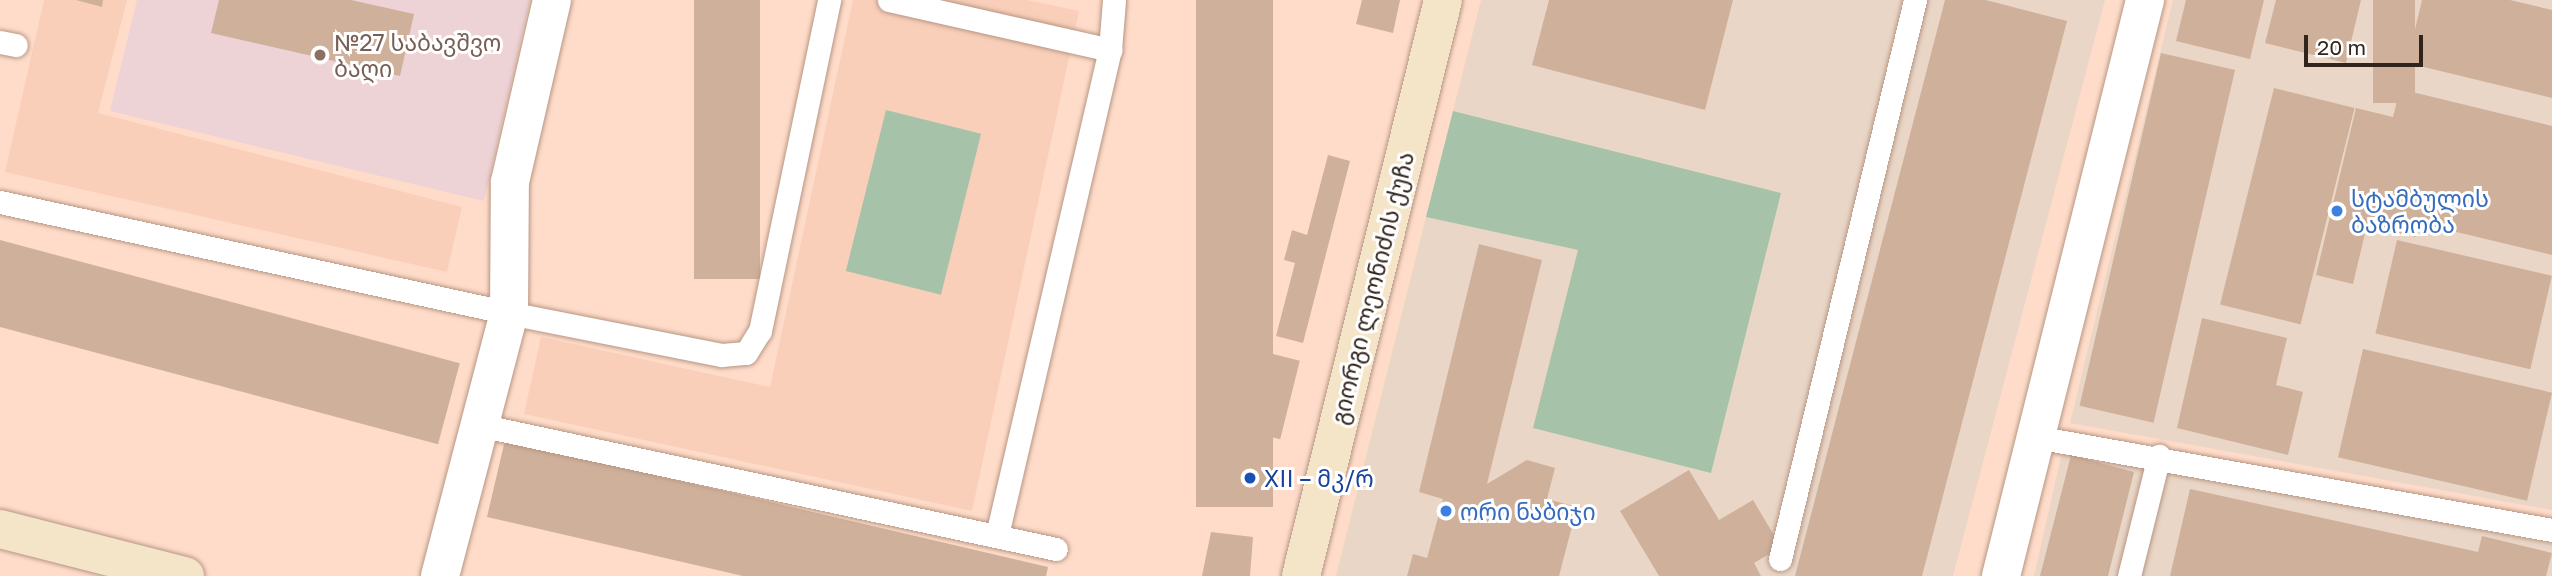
<!DOCTYPE html>
<meta charset="utf-8">
<style>
body{margin:0}
#map{position:relative;width:2552px;height:576px;overflow:hidden;background:#ffdcc9;font-family:"Golos Text","Noto Sans Georgian",sans-serif}
div>[style]{position:absolute}
.commercial>*{inset:0;background:#e9d6c6}
.built>*{inset:0;background:#f9cfb9}
.education>*{inset:0;background:#edd2d6}
.green>*{inset:0;background:#a6c3aa;transform-origin:0 0}
.building>*{inset:0;background:#cfb19b;transform-origin:0 0}
.roads{filter:drop-shadow(0 0 2px #b79685) drop-shadow(0 0 2px #b79685)}
.lane>*{height:23px;margin:-11.5px;padding:0 11.5px;transform-origin:11.5px;border-radius:11.5px;background:#fff}
.street>*{height:38px;margin:-19px;padding:0 19px;transform-origin:19px;border-radius:19px;background:#fff}
.secondary>*{height:38px;margin:-19px;padding:0 19px;transform-origin:19px;border-radius:19px;background:#f5e5c8}
.dots>*{width:19px;height:19px;translate:-50% -50%;box-sizing:border-box;border:4px solid #fff;border-radius:50%}
span{translate:-50% -50%;white-space:nowrap;text-align:center;line-height:1.15;-webkit-text-stroke:6px #fff;paint-order:stroke}
.education-label{font-size:23px;color:#785e54}
.left{translate:0 -50%;text-align:left}
.shop-label{font-size:23px;color:#366cbe}
.street-label{font-size:23px;color:#31241d}
.transit-label{font-size:23px;color:#164399}
.scale{position:absolute;left:2304px;top:35px;width:119px;height:32px;box-sizing:border-box;border:4px solid #31241d;border-top:0;padding-left:9px;font-size:21px;line-height:24px;white-space:nowrap;color:#31241d;-webkit-text-stroke:5px #fff;paint-order:stroke}
</style>
<div id="map">
<div class="commercial">
<div style="clip-path:polygon(1481px 0,2105px 0,1953px 576px,1336px 576px,1426px 217px,1578px 250px,1711px 473px,1780px 193px,1453px 111px)"></div>
<div style="clip-path:polygon(2173px 0,2552px 0,2552px 510px,2070px 423px)"></div>
<div style="clip-path:polygon(2063px 448px,2552px 544px,2552px 576px,2034px 576px)"></div>
</div>
<div class="built">
<div style="clip-path:polygon(44px 0,127px 0,98px 113px,462px 207px,447px 272px,5px 172px)"></div>
<div style="clip-path:polygon(853px 0,1027px 0,1079px 11px,972px 511px,524px 414px,541px 337px,770px 387px)"></div>
</div>
<div class="education">
<div style="clip-path:polygon(137px 0,530px 0,484px 201px,110px 111px)"></div>
</div>
<div class="green">
<div style="left:886px;top:110px;width:98px;height:166px;rotate:14deg"></div>
<div style="clip-path:polygon(1453px 111px,1781px 193px,1711px 473px,1533px 428px,1578px 250px,1426px 217px)"></div>
</div>
<div class="building">
<div style="clip-path:polygon(76px 0,103px 0,102px 7px)"></div>
<div style="clip-path:polygon(219px 0,351px 0,414px 14px,400px 76px,211px 33px)"></div>
<div style="left:694px;top:0;width:66px;height:279px"></div>
<div style="left:1196px;top:0;width:77px;height:507px"></div>
<div style="clip-path:polygon(1362px 0,1400px 0,1393px 33px,1356px 24px)"></div>
<div style="clip-path:polygon(1549px 0,1733px 0,1705px 110px,1532px 65px)"></div>
<div style="clip-path:polygon(1945px 0,1986px 0,2067px 21px,1922px 576px,1795px 576px)"></div>
<div style="clip-path:polygon(2186px 0,2264px 0,2250px 59px,2176px 41px)"></div>
<div style="clip-path:polygon(2276px 0,2361px 0,2346px 63px,2265px 43px)"></div>
<div style="left:2373px;top:0;width:42px;height:103px"></div>
<div style="clip-path:polygon(2422px 0,2510px 0,2552px 10px,2552px 98px,2407px 63px)"></div>
<div style="left:2161px;top:53px;width:76px;height:362px;rotate:13deg"></div>
<div style="left:2274px;top:88px;width:83px;height:223px;rotate:14deg"></div>
<div style="clip-path:polygon(2400px 89px,2552px 126px,2552px 255px,2419px 223px,2416px 237px,2367px 225px,2353px 284px,2316px 275px,2356px 108px,2393px 117px)"></div>
<div style="clip-path:polygon(1328px 155px,1350px 161px,1303px 343px,1276px 336px,1295px 263px,1284px 260px,1292px 230px,1307px 235px)"></div>
<div style="left:0;top:240px;width:476px;height:84px;rotate:15deg"></div>
<div style="left:2397px;top:240px;width:159px;height:96px;rotate:13deg"></div>
<div style="clip-path:polygon(1479px 244px,1542px 260px,1487px 484px,1527px 460px,1555px 468px,1547px 499px,1577px 507px,1559px 576px,1407px 576px,1413px 554px,1427px 558px,1443px 499px,1419px 492px)"></div>
<div style="clip-path:polygon(2202px 318px,2287px 338px,2276px 385px,2303px 392px,2288px 455px,2177px 428px)"></div>
<div style="left:2363px;top:349px;width:194px;height:111px;rotate:13deg"></div>
<div style="left:1261px;top:351px;width:40px;height:81px;rotate:14deg"></div>
<div style="clip-path:polygon(505px 440px,1048px 567px,1046px 576px,743px 576px,487px 517px)"></div>
<div style="clip-path:polygon(2071px 455px,2134px 472px,2108px 576px,2040px 576px)"></div>
<div style="clip-path:polygon(1689px 470px,1719px 520px,1753px 500px,1781px 547px,1754px 563px,1761px 576px,1659px 576px,1620px 511px)"></div>
<div style="clip-path:polygon(2190px 489px,2478px 552px,2482px 536px,2552px 553px,2546px 576px,2170px 576px)"></div>
<div style="clip-path:polygon(1211px 532px,1253px 537px,1250px 576px,1202px 576px)"></div>
</div>
<div class="roads">
<div class="lane">
<div style="left:889px;top:0;width:227px;rotate:12.7deg"></div>
<div style="left:0;top:42px;width:16px;rotate:11deg"></div>
<div style="left:0;top:202px;width:521px;rotate:12.3deg"></div>
<div style="left:509px;top:313px;width:217px;rotate:11.2deg"></div>
<div style="left:722px;top:355px;width:24px;rotate:-5deg"></div>
<div style="left:746px;top:353px;width:26px;rotate:-58deg"></div>
<div style="left:760px;top:331px;width:338px;rotate:-78.2deg"></div>
<div style="left:479px;top:425px;width:590px;rotate:12.13deg"></div>
<div style="left:2036px;top:437px;width:524px;rotate:10.22deg"></div>
<div style="left:997px;top:535px;width:498px;rotate:-76.9deg"></div>
<div style="left:1110px;top:50px;width:50px;rotate:-85.4deg"></div>
<div style="left:1780px;top:559px;width:575px;rotate:-76.42deg"></div>
<div style="left:2129px;top:576px;width:124px;rotate:-76deg"></div>
</div>
<div class="street">
<div style="left:440px;top:576px;width:272px;rotate:-75.3deg"></div>
<div style="left:509px;top:313px;width:131px;rotate:-89.6deg"></div>
<div style="left:510px;top:182px;width:187px;rotate:-77deg"></div>
<div style="left:2001px;top:576px;width:594px;rotate:-75.96deg"></div>
</div>
<div class="secondary">
<div style="left:0;top:529px;width:191px;rotate:14.3deg"></div>
<div style="left:1301px;top:576px;width:593px;rotate:-76.15deg"></div>
</div>
</div>
<div class="dots">
<div style="left:320px;top:55px;background:#8d6e63"></div>
<div style="left:2337px;top:211px;background:#3f7fe0"></div>
<div style="left:1250px;top:478px;background:#1a4fb4"></div>
<div style="left:1446px;top:511px;background:#3f7fe0"></div>
</div>
<div class="education-label">
<span class="left" style="left:334px;top:55px">№27 საბავშვო<br>ბაღი</span>
</div>
<div class="shop-label">
<span class="left" style="left:2351px;top:211px">სტამბულის<br>ბაზრობა</span>
<span class="left" style="left:1460px;top:511px">ორი ნაბიჯი</span>
</div>
<div class="street-label">
<span style="left:1372px;top:288px;rotate:-76deg">გიორგი ლეონიძის ქუჩა</span>
</div>
<div class="transit-label">
<span class="left" style="left:1264px;top:478px">XII – მკ/რ</span>
</div>
<div class="scale">20 m</div>
</div>
